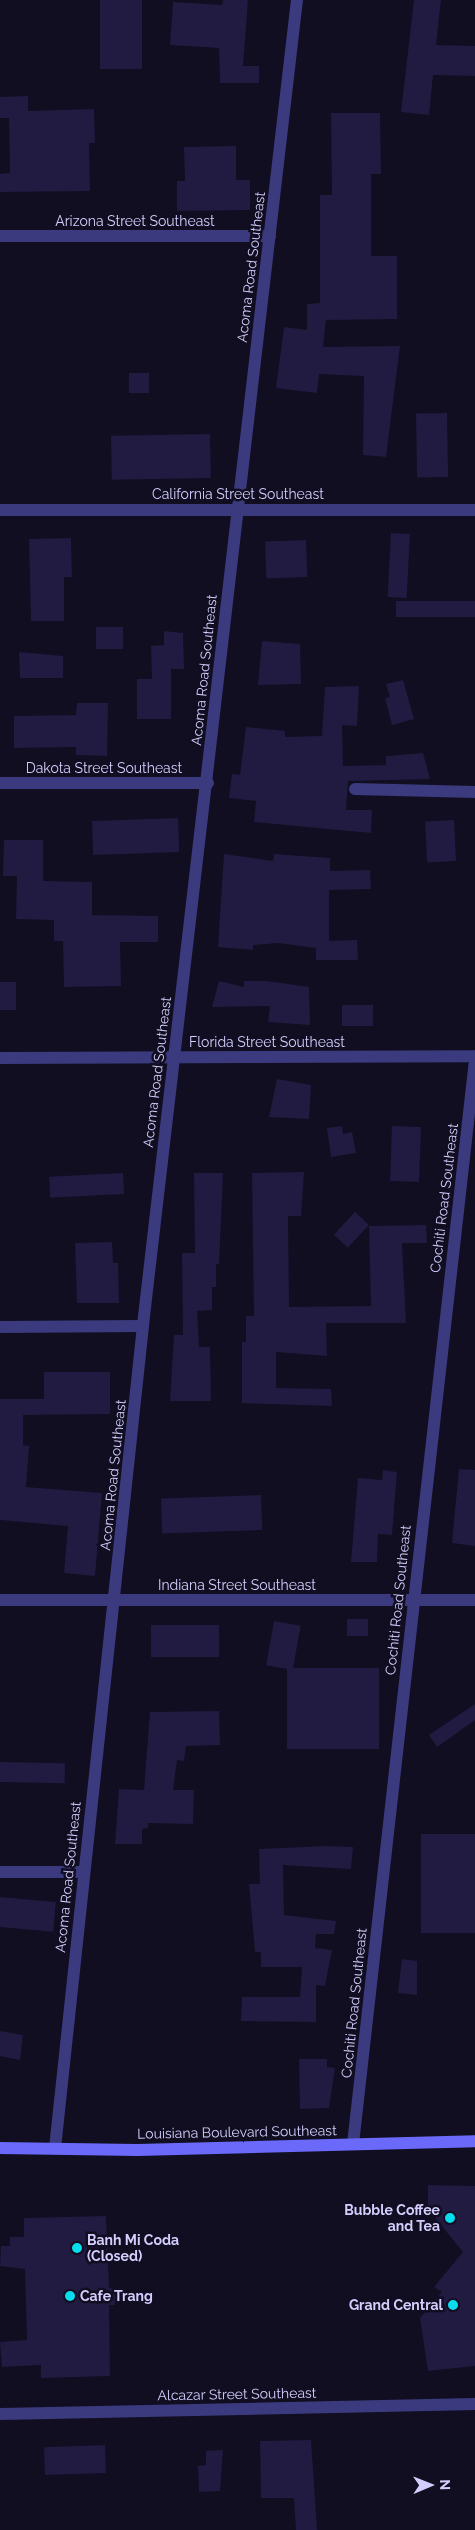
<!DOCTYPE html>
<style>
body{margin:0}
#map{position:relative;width:475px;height:2530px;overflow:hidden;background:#100e20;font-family:Raleway,sans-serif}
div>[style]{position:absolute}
.building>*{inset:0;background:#211a41;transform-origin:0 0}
.street>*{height:12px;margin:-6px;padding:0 6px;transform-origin:6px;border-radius:6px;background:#3b3a7e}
.secondary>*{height:12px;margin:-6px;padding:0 6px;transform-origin:6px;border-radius:6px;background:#6a69fa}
.dots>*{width:14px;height:14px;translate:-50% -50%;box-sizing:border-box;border:2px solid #100e20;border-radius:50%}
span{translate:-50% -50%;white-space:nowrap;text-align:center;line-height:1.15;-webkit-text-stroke:5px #100e20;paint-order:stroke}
.street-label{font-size:14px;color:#d3cefd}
.poi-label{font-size:14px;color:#d3cefd;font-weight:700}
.right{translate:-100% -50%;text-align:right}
.left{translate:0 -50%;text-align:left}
.north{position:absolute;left:405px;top:2460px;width:50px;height:50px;-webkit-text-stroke:4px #100e20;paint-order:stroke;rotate:89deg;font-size:14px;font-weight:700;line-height:20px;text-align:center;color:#d3cefd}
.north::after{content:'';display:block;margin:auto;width:18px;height:22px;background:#d3cefd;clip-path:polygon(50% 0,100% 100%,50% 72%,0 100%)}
</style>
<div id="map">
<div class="building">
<div style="left:100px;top:0;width:42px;height:69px"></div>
<div style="clip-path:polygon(223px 0,248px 0,243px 66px,259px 66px,259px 83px,220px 83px,219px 48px,170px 45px,173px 2px,222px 5px)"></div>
<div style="clip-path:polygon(414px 0,441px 0,436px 45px,475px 46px,475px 76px,433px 75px,429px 115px,401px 112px)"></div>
<div style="clip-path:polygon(28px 96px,28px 111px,94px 109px,95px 143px,89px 143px,90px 191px,0 192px,0 174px,10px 173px,9px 118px,0 118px,0 97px)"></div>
<div style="clip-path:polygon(331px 113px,380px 113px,381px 174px,371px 174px,371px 256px,397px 256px,397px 319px,326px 320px,323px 347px,400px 346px,386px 457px,363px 455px,364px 376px,319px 374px,317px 393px,276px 388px,284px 327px,307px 330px,307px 304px,320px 303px,320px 195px,332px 195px)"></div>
<div style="clip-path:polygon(236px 146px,236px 180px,250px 180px,250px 210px,177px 211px,177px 181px,185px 181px,184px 147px)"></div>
<div style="left:149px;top:373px;width:20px;height:20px;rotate:90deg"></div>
<div style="left:447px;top:413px;width:64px;height:31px;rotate:89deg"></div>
<div style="left:210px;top:434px;width:44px;height:99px;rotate:89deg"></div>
<div style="left:391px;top:533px;width:19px;height:64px;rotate:3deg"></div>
<div style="clip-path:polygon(71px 538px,72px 577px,64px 577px,64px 621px,31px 621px,29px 539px)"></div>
<div style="left:306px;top:540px;width:37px;height:41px;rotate:88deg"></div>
<div style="left:475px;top:601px;width:16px;height:79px;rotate:90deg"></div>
<div style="left:96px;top:627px;width:27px;height:22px"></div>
<div style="clip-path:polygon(164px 631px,183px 633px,184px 669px,171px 669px,171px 719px,137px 719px,137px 679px,152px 679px,151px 646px,164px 645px)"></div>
<div style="clip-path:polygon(262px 641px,300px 644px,301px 684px,258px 685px)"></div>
<div style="clip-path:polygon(19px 652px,63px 656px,63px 678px,20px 678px)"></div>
<div style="clip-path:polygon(403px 680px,414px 719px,392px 725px,385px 698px,390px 697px,386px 684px)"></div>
<div style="clip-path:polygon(359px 686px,357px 726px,342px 725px,343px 766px,386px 765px,386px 756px,423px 753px,430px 779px,348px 781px,346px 810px,372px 810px,371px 833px,254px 822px,256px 801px,229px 798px,232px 774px,240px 775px,246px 727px,285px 731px,285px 737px,322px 736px,325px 687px)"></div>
<div style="clip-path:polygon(77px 703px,108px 703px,107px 756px,76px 755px,76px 747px,14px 748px,14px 716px,76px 715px)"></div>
<div style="left:178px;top:818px;width:34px;height:86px;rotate:88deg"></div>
<div style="left:454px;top:820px;width:41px;height:29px;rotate:87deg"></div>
<div style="clip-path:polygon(4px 840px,43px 840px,43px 881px,92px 882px,92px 915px,158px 916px,158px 942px,120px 942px,121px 986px,64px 987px,63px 941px,54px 941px,54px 920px,16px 919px,17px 876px,3px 876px)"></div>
<div style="clip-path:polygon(224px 854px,273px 861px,274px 854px,330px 858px,330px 871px,370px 870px,371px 889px,329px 890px,329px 941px,357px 940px,358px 960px,316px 960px,316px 948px,278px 943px,253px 945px,253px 950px,218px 947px)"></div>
<div style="clip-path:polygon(219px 981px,244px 987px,244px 981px,267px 981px,309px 987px,310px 1025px,268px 1022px,270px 1006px,212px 1007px)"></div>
<div style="left:0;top:982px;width:16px;height:28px"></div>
<div style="left:373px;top:1005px;width:21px;height:31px;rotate:90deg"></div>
<div style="clip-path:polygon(277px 1079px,311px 1085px,309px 1119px,269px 1117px)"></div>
<div style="clip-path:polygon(342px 1126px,343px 1134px,352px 1132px,356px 1153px,331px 1157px,327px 1128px)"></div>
<div style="left:392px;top:1126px;width:29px;height:55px;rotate:2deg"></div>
<div style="clip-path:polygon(304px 1172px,301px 1216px,288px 1216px,289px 1307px,371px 1306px,369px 1226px,426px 1225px,427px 1243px,402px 1243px,406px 1323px,326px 1323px,327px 1356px,276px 1352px,276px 1388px,331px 1389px,332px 1406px,242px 1403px,242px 1342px,246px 1342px,246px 1316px,254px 1316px,252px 1173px)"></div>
<div style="left:123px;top:1173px;width:21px;height:74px;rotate:87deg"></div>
<div style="clip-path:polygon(194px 1173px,223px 1173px,219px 1264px,216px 1264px,216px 1287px,212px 1287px,212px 1310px,197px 1311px,199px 1347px,210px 1347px,211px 1401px,170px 1401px,174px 1335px,183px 1335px,182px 1253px,195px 1253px)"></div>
<div style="left:355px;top:1212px;width:19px;height:31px;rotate:43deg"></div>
<div style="clip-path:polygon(112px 1242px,113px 1263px,118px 1263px,119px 1303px,77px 1303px,75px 1243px)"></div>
<div style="clip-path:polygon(44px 1372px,110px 1372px,110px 1414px,23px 1415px,23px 1445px,29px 1446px,26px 1487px,102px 1493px,95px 1576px,64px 1573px,68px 1526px,0 1520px,0 1399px,44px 1399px)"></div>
<div style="clip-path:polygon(459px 1469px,475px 1470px,475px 1546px,452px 1543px)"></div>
<div style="clip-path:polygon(383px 1470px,397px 1472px,392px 1535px,378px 1534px,377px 1562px,351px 1562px,358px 1478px,382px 1480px)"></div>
<div style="left:261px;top:1495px;width:35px;height:100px;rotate:88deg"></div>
<div style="left:368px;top:1619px;width:17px;height:21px;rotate:90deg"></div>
<div style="left:274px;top:1621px;width:27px;height:45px;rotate:10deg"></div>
<div style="left:219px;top:1625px;width:32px;height:68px;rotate:90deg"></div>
<div style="left:287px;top:1668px;width:92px;height:81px"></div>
<div style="clip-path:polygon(475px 1704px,475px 1720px,437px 1747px,429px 1735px)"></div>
<div style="clip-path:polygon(219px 1711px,220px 1745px,186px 1746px,184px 1761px,177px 1760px,173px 1790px,194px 1790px,193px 1824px,148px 1823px,148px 1828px,142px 1829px,142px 1844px,115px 1844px,119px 1789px,144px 1790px,150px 1712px)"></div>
<div style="left:0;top:1762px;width:65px;height:20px;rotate:1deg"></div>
<div style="left:421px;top:1834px;width:54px;height:99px"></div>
<div style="clip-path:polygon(327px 1846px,353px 1847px,351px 1869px,283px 1865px,284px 1915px,336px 1921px,334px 1934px,316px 1934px,315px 1948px,332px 1950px,325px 1986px,316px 1985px,316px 2022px,241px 2021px,242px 1997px,300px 1997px,302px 1967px,261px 1967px,261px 1952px,255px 1952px,249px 1884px,260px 1884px,259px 1849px)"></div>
<div style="left:0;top:1897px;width:56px;height:30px;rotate:5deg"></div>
<div style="clip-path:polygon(402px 1959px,417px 1961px,417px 1995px,398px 1993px)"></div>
<div style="clip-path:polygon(0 2031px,23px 2035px,20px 2060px,0 2056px)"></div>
<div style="clip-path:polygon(299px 2059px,327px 2059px,327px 2067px,335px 2068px,329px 2108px,300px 2109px)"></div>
<div style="clip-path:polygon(428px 2185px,475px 2186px,475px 2366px,428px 2371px,420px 2318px,442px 2292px,434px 2287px,463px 2252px,428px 2209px)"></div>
<div style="clip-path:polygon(106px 2216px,109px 2288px,115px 2288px,115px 2305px,109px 2305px,110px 2376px,41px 2378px,41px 2365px,2px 2367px,0 2342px,27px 2340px,25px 2269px,0 2266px,1px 2246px,10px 2246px,10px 2237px,24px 2237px,24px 2218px)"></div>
<div style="clip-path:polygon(311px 2440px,317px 2530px,296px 2530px,294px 2498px,261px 2498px,260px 2441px)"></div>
<div style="left:105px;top:2445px;width:28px;height:61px;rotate:88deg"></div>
<div style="clip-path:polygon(223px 2450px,220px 2491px,199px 2492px,198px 2466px,206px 2465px,206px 2451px)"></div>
</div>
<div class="street">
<div style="left:0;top:236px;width:270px"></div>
<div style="left:0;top:510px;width:475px"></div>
<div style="left:0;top:783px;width:208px"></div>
<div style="left:355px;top:789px;width:120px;rotate:1.4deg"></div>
<div style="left:0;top:1058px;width:475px;rotate:-0.2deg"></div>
<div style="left:0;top:1327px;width:143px;rotate:-0.4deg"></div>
<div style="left:0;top:1600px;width:475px"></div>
<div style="left:0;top:1872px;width:84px"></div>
<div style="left:353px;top:2144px;width:1092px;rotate:-83.58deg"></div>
<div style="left:55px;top:2148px;width:837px;rotate:-83.89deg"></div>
<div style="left:144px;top:1316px;width:1325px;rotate:-83.37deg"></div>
<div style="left:0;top:2414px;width:475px;rotate:-1.2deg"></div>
</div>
<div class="secondary">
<div style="left:0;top:2148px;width:137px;rotate:0.8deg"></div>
<div style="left:137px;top:2150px;width:338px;rotate:-1.5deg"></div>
</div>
<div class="dots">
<div style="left:450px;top:2218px;background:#08ddf0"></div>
<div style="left:77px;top:2248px;background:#08ddf0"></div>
<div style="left:70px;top:2296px;background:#08ddf0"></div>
<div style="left:453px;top:2305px;background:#08ddf0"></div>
</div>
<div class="street-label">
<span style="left:135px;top:221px">Arizona Street Southeast</span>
<span style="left:251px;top:267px;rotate:-83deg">Acoma Road Southeast</span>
<span style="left:238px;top:494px">California Street Southeast</span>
<span style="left:204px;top:670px;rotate:-84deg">Acoma Road Southeast</span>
<span style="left:104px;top:768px">Dakota Street Southeast</span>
<span style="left:267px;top:1042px">Florida Street Southeast</span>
<span style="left:157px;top:1072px;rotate:-83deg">Acoma Road Southeast</span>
<span style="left:444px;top:1198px;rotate:-83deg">Cochiti Road Southeast</span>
<span style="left:113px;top:1475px;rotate:-84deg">Acoma Road Southeast</span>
<span style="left:237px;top:1585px">Indiana Street Southeast</span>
<span style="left:398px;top:1600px;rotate:-84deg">Cochiti Road Southeast</span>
<span style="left:68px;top:1877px;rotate:-84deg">Acoma Road Southeast</span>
<span style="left:354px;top:2003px;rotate:-84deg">Cochiti Road Southeast</span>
<span style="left:237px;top:2132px;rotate:-1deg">Louisiana Boulevard Southeast</span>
<span style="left:237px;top:2394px;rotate:-1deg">Alcazar Street Southeast</span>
</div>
<div class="poi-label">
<span class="right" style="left:440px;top:2218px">Bubble Coffee<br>and Tea</span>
<span class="left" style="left:87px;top:2248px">Banh Mi Coda<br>(Closed)</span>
<span class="left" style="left:80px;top:2296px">Cafe Trang</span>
<span class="right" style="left:443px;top:2305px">Grand Central</span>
</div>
<div class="north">N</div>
</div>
